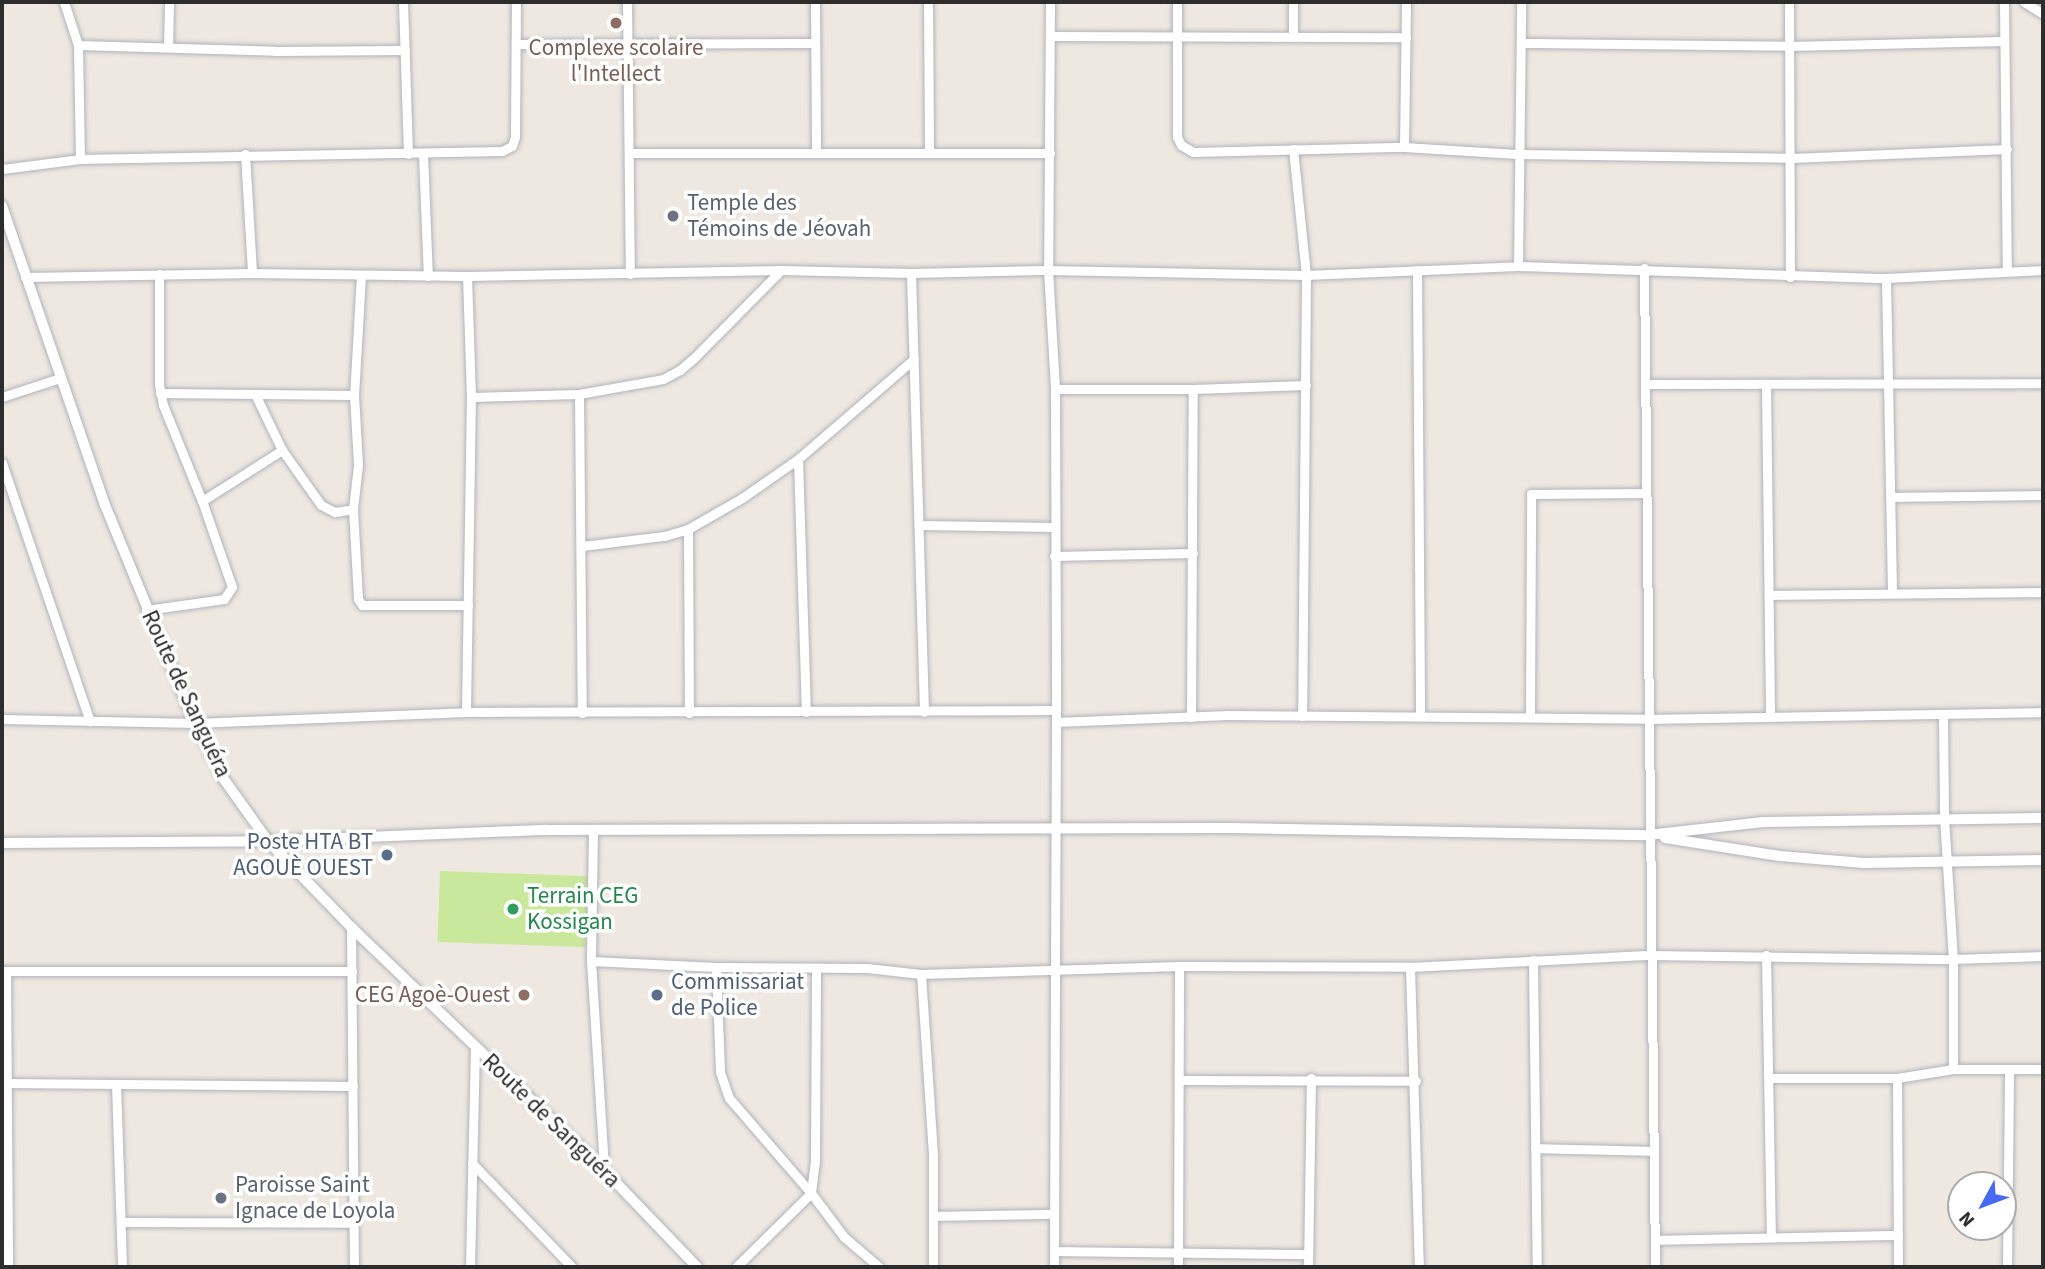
<!DOCTYPE html>
<meta charset="utf-8">
<style>
body{margin:0}
#map{position:relative;width:2045px;height:1269px;overflow:hidden;background:#eee8e0;font-family:"Source Sans 3",sans-serif}
div>[style]{position:absolute}
.pitch>*{inset:0;background:#c9e89c;transform-origin:0 0}
.roads{filter:drop-shadow(0 0 2px #b1b3bd) drop-shadow(0 0 2px #b1b3bd)}
.minor>*{height:9px;margin:-4.5px;padding:0 4.5px;transform-origin:4.5px;border-radius:4.5px;background:#fff}
.tertiary>*{height:10px;margin:-5px;padding:0 5px;transform-origin:5px;border-radius:5px;background:#fff}
.dots>*{width:19px;height:19px;translate:-50% -50%;box-sizing:border-box;border:4px solid #fff;border-radius:50%}
span{translate:-50% -50%;white-space:nowrap;text-align:center;line-height:1.15;-webkit-text-stroke:7px #fff;paint-order:stroke}
.education-label{font-size:23px;color:#785e54}
.right{translate:-100% -50%;text-align:right}
.worship-label{font-size:23px;color:#5b616d}
.left{translate:0 -50%;text-align:left}
.street-label{font-size:23px;color:#2d2d2d}
.service-label{font-size:23px;color:#4e5e75}
.leisure-label{font-size:23px;color:#27864d}
.frame{position:absolute;inset:0;border:4px solid #2d2d2d;pointer-events:none}
.north{position:absolute;left:1947px;top:1171px;width:70px;height:70px;box-sizing:border-box;background:#fff;border:2px solid #ababab;border-radius:50%;rotate:229deg;font-size:19px;font-weight:700;line-height:28px;text-align:center;color:#2d2d2d}
.north::after{content:'';display:block;margin:auto;width:24px;height:32px;background:#486af3;clip-path:polygon(50% 0,100% 100%,50% 72%,0 100%)}
</style>
<div id="map">
<div class="pitch">
<div style="left:440px;top:871px;width:148px;height:71px;rotate:2deg"></div>
</div>
<div class="roads">
<div class="minor">
<div style="left:64px;top:2px;width:45px;rotate:72deg"></div>
<div style="left:78px;top:45px;width:114px;rotate:89deg"></div>
<div style="left:403px;top:2px;width:152px;rotate:88.1deg"></div>
<div style="left:627px;top:2px;width:272px;rotate:89.4deg"></div>
<div style="left:815px;top:2px;width:151px;rotate:89.6deg"></div>
<div style="left:928px;top:2px;width:150px;rotate:89.6deg"></div>
<div style="left:1050px;top:2px;width:268px;rotate:90.4deg"></div>
<div style="left:1048px;top:270px;width:119px;rotate:86.6deg"></div>
<div style="left:1055px;top:389px;width:321px;rotate:89.8deg"></div>
<div style="left:1056px;top:710px;width:557px;rotate:90.21deg"></div>
<div style="left:1177px;top:2px;width:135px;rotate:90deg"></div>
<div style="left:1177px;top:137px;width:9px;rotate:63deg"></div>
<div style="left:1181px;top:145px;width:14px;rotate:30deg"></div>
<div style="left:1193px;top:152px;width:211px;rotate:-1.4deg"></div>
<div style="left:1404px;top:147px;width:113px;rotate:3.5deg"></div>
<div style="left:1517px;top:154px;width:275px;rotate:0.8deg"></div>
<div style="left:1792px;top:158px;width:215px;rotate:-2.4deg"></div>
<div style="left:1789px;top:2px;width:275px;rotate:89.8deg"></div>
<div style="left:2004px;top:2px;width:268px;rotate:89.4deg"></div>
<div style="left:2024px;top:2px;width:22px;rotate:32deg"></div>
<div style="left:1293px;top:35px;width:33px;rotate:-90deg"></div>
<div style="left:1050px;top:36px;width:356px;rotate:0.2deg"></div>
<div style="left:1522px;top:43px;width:267px;rotate:0.6deg"></div>
<div style="left:1789px;top:46px;width:215px;rotate:-1.3deg"></div>
<div style="left:516px;top:44px;width:299px;rotate:-0.2deg"></div>
<div style="left:78px;top:45px;width:197px;rotate:1.7deg"></div>
<div style="left:275px;top:51px;width:130px;rotate:-0.4deg"></div>
<div style="left:168px;top:47px;width:45px;rotate:-88.7deg"></div>
<div style="left:1404px;top:147px;width:145px;rotate:-89.2deg"></div>
<div style="left:1293px;top:149px;width:127px;rotate:84.1deg"></div>
<div style="left:1306px;top:275px;width:441px;rotate:90.5deg"></div>
<div style="left:629px;top:153px;width:421px"></div>
<div style="left:245px;top:154px;width:119px;rotate:86.6deg"></div>
<div style="left:423px;top:154px;width:122px;rotate:87.7deg"></div>
<div style="left:2px;top:169px;width:79px;rotate:-7.3deg"></div>
<div style="left:80px;top:159px;width:422px;rotate:-1.1deg"></div>
<div style="left:502px;top:151px;width:11px;rotate:-27deg"></div>
<div style="left:512px;top:146px;width:9px;rotate:-72deg"></div>
<div style="left:515px;top:137px;width:135px;rotate:-89.6deg"></div>
<div style="left:1518px;top:266px;width:264px;rotate:-89.3deg"></div>
<div style="left:1644px;top:268px;width:999px;rotate:89.37deg"></div>
<div style="left:1417px;top:270px;width:445px;rotate:89.6deg"></div>
<div style="left:911px;top:273px;width:439px;rotate:88.3deg"></div>
<div style="left:361px;top:275px;width:120px;rotate:93.3deg"></div>
<div style="left:354px;top:395px;width:70px;rotate:86.7deg"></div>
<div style="left:358px;top:465px;width:44px;rotate:96.5deg"></div>
<div style="left:353px;top:509px;width:90px;rotate:86.8deg"></div>
<div style="left:358px;top:599px;width:7px;rotate:56deg"></div>
<div style="left:362px;top:605px;width:106px"></div>
<div style="left:25px;top:277px;width:227px;rotate:-1deg"></div>
<div style="left:252px;top:273px;width:215px;rotate:0.8deg"></div>
<div style="left:467px;top:276px;width:314px;rotate:-1.1deg"></div>
<div style="left:781px;top:270px;width:130px;rotate:1.3deg"></div>
<div style="left:911px;top:273px;width:137px;rotate:-1.3deg"></div>
<div style="left:1048px;top:270px;width:258px;rotate:1.1deg"></div>
<div style="left:1306px;top:275px;width:212px;rotate:-2.4deg"></div>
<div style="left:1518px;top:266px;width:368px;rotate:1.9deg"></div>
<div style="left:1886px;top:278px;width:157px;rotate:-2.9deg"></div>
<div style="left:1886px;top:278px;width:315px;rotate:88.9deg"></div>
<div style="left:1647px;top:384px;width:396px;rotate:-0.1deg"></div>
<div style="left:1766px;top:384px;width:332px;rotate:89.3deg"></div>
<div style="left:1055px;top:389px;width:138px"></div>
<div style="left:1193px;top:389px;width:113px;rotate:-2deg"></div>
<div style="left:160px;top:393px;width:194px;rotate:0.6deg"></div>
<div style="left:255px;top:394px;width:62px;rotate:64.3deg"></div>
<div style="left:282px;top:450px;width:67px;rotate:54.7deg"></div>
<div style="left:321px;top:505px;width:16px;rotate:27deg"></div>
<div style="left:335px;top:512px;width:18px;rotate:-9deg"></div>
<div style="left:579px;top:394px;width:319px;rotate:89.5deg"></div>
<div style="left:2px;top:397px;width:61px;rotate:-18.1deg"></div>
<div style="left:471px;top:397px;width:108px;rotate:-1.6deg"></div>
<div style="left:579px;top:394px;width:85px;rotate:-10.1deg"></div>
<div style="left:663px;top:379px;width:19px;rotate:-28deg"></div>
<div style="left:680px;top:370px;width:20px;rotate:-41deg"></div>
<div style="left:695px;top:357px;width:122px;rotate:-45.3deg"></div>
<div style="left:798px;top:459px;width:253px;rotate:88.2deg"></div>
<div style="left:2px;top:463px;width:273px;rotate:71.2deg"></div>
<div style="left:1890px;top:497px;width:153px;rotate:-0.7deg"></div>
<div style="left:202px;top:501px;width:95px;rotate:-32.5deg"></div>
<div style="left:919px;top:525px;width:135px;rotate:0.8deg"></div>
<div style="left:688px;top:529px;width:184px;rotate:89.7deg"></div>
<div style="left:582px;top:546px;width:83px;rotate:-7deg"></div>
<div style="left:664px;top:536px;width:25px;rotate:-16deg"></div>
<div style="left:688px;top:529px;width:62px;rotate:-29.9deg"></div>
<div style="left:742px;top:498px;width:68px;rotate:-34.9deg"></div>
<div style="left:798px;top:459px;width:153px;rotate:-40.8deg"></div>
<div style="left:1054px;top:556px;width:139px;rotate:-1.2deg"></div>
<div style="left:1769px;top:595px;width:274px;rotate:-0.6deg"></div>
<div style="left:146px;top:610px;width:79px;rotate:-8deg"></div>
<div style="left:224px;top:599px;width:14px;rotate:-56deg"></div>
<div style="left:232px;top:587px;width:91px;rotate:-109.2deg"></div>
<div style="left:202px;top:501px;width:104px;rotate:-112.1deg"></div>
<div style="left:163px;top:405px;width:21px;rotate:-101deg"></div>
<div style="left:159px;top:384px;width:110px;rotate:-90deg"></div>
<div style="left:466px;top:712px;width:315px;rotate:-89.1deg"></div>
<div style="left:471px;top:397px;width:121px;rotate:-91.9deg"></div>
<div style="left:1530px;top:716px;width:222px;rotate:-89.7deg"></div>
<div style="left:1531px;top:494px;width:115px;rotate:-0.5deg"></div>
<div style="left:1943px;top:716px;width:101px;rotate:89.4deg"></div>
<div style="left:1944px;top:817px;width:142px;rotate:86.4deg"></div>
<div style="left:1953px;top:959px;width:110px;rotate:90deg"></div>
<div style="left:1191px;top:717px;width:328px;rotate:-89.7deg"></div>
<div style="left:2px;top:719px;width:193px;rotate:1.2deg"></div>
<div style="left:195px;top:723px;width:271px;rotate:-2.3deg"></div>
<div style="left:466px;top:712px;width:590px;rotate:-0.19deg"></div>
<div style="left:1056px;top:722px;width:172px;rotate:-2.3deg"></div>
<div style="left:1228px;top:715px;width:419px;rotate:0.5deg"></div>
<div style="left:1647px;top:719px;width:396px;rotate:-1deg"></div>
<div style="left:593px;top:830px;width:131px;rotate:90.9deg"></div>
<div style="left:591px;top:961px;width:209px;rotate:86.4deg"></div>
<div style="left:351px;top:927px;width:340px;rotate:89.5deg"></div>
<div style="left:1766px;top:955px;width:282px;rotate:89deg"></div>
<div style="left:1533px;top:960px;width:307px;rotate:89.3deg"></div>
<div style="left:591px;top:961px;width:125px;rotate:2.7deg"></div>
<div style="left:716px;top:967px;width:151px;rotate:0.4deg"></div>
<div style="left:867px;top:968px;width:54px;rotate:6.3deg"></div>
<div style="left:921px;top:974px;width:258px;rotate:-1.8deg"></div>
<div style="left:1179px;top:966px;width:231px;rotate:0.2deg"></div>
<div style="left:1410px;top:967px;width:241px;rotate:-2.9deg"></div>
<div style="left:1651px;top:955px;width:302px;rotate:0.8deg"></div>
<div style="left:1953px;top:959px;width:90px;rotate:-1.9deg"></div>
<div style="left:716px;top:967px;width:105px;rotate:87.8deg"></div>
<div style="left:720px;top:1072px;width:28px;rotate:71deg"></div>
<div style="left:729px;top:1098px;width:125px;rotate:49.2deg"></div>
<div style="left:811px;top:1193px;width:55px;rotate:53.1deg"></div>
<div style="left:844px;top:1237px;width:46px;rotate:40.6deg"></div>
<div style="left:1410px;top:967px;width:300px;rotate:88.3deg"></div>
<div style="left:2px;top:971px;width:350px"></div>
<div style="left:6px;top:971px;width:296px;rotate:89.6deg"></div>
<div style="left:921px;top:974px;width:183px;rotate:86.2deg"></div>
<div style="left:933px;top:1157px;width:110px;rotate:90deg"></div>
<div style="left:1770px;top:1078px;width:127px"></div>
<div style="left:1897px;top:1078px;width:57px;rotate:-9.1deg"></div>
<div style="left:1953px;top:1069px;width:90px"></div>
<div style="left:1897px;top:1078px;width:189px;rotate:89.7deg"></div>
<div style="left:1179px;top:1080px;width:237px;rotate:0.2deg"></div>
<div style="left:8px;top:1083px;width:345px;rotate:0.5deg"></div>
<div style="left:116px;top:1084px;width:183px;rotate:88.1deg"></div>
<div style="left:1535px;top:1148px;width:119px;rotate:1.4deg"></div>
<div style="left:472px;top:1163px;width:144px;rotate:46.1deg"></div>
<div style="left:934px;top:1216px;width:119px;rotate:-1deg"></div>
<div style="left:122px;top:1222px;width:231px;rotate:0.2deg"></div>
<div style="left:1655px;top:1240px;width:243px;rotate:-1.2deg"></div>
<div style="left:1054px;top:1251px;width:254px;rotate:0.7deg"></div>
<div style="left:470px;top:1267px;width:220px;rotate:-88.7deg"></div>
<div style="left:736px;top:1267px;width:105px;rotate:-44.6deg"></div>
<div style="left:811px;top:1193px;width:32px;rotate:-83deg"></div>
<div style="left:815px;top:1161px;width:191px;rotate:-89.7deg"></div>
<div style="left:1178px;top:1267px;width:301px;rotate:-89.8deg"></div>
<div style="left:1308px;top:1267px;width:189px;rotate:-89.1deg"></div>
<div style="left:2007px;top:1267px;width:197px;rotate:-89.4deg"></div>
</div>
<div class="tertiary">
<div style="left:2px;top:206px;width:316px;rotate:71deg"></div>
<div style="left:105px;top:505px;width:236px;rotate:67.6deg"></div>
<div style="left:195px;top:723px;width:62px;rotate:63deg"></div>
<div style="left:223px;top:778px;width:77px;rotate:54.5deg"></div>
<div style="left:268px;top:841px;width:120px;rotate:46deg"></div>
<div style="left:351px;top:927px;width:351px;rotate:43.8deg"></div>
<div style="left:604px;top:1170px;width:134px;rotate:46.2deg"></div>
<div style="left:1665px;top:838px;width:116px;rotate:8.9deg"></div>
<div style="left:1780px;top:856px;width:84px;rotate:4.8deg"></div>
<div style="left:1864px;top:863px;width:179px;rotate:-1deg"></div>
<div style="left:2px;top:843px;width:266px;rotate:-0.4deg"></div>
<div style="left:268px;top:841px;width:279px;rotate:-2.3deg"></div>
<div style="left:547px;top:830px;width:683px;rotate:-0.17deg"></div>
<div style="left:1230px;top:828px;width:418px;rotate:1deg"></div>
<div style="left:1648px;top:835px;width:116px;rotate:-6.4deg"></div>
<div style="left:1763px;top:822px;width:280px;rotate:-0.8deg"></div>
</div>
</div>
<div class="dots">
<div style="left:616px;top:23px;background:#8d6e63"></div>
<div style="left:673px;top:216px;background:#6b7280"></div>
<div style="left:387px;top:855px;background:#5c6f8a"></div>
<div style="left:513px;top:909px;background:#2e9e5b"></div>
<div style="left:524px;top:995px;background:#8d6e63"></div>
<div style="left:657px;top:995px;background:#5c6f8a"></div>
<div style="left:221px;top:1198px;background:#6b7280"></div>
</div>
<div class="education-label">
<span style="left:616px;top:61px">Complexe scolaire<br>l'Intellect</span>
<span class="right" style="left:510px;top:995px">CEG Agoè-Ouest</span>
</div>
<div class="worship-label">
<span class="left" style="left:687px;top:216px">Temple des<br>Témoins de Jéovah</span>
<span class="left" style="left:235px;top:1198px">Paroisse Saint<br>Ignace de Loyola</span>
</div>
<div class="street-label">
<span style="left:186px;top:694px;rotate:65deg">Route de Sanguéra</span>
<span style="left:551px;top:1121px;rotate:44deg">Route de Sanguéra</span>
</div>
<div class="service-label">
<span class="right" style="left:373px;top:855px">Poste HTA BT<br>AGOUÈ OUEST</span>
<span class="left" style="left:671px;top:995px">Commissariat<br>de Police</span>
</div>
<div class="leisure-label">
<span class="left" style="left:527px;top:909px">Terrain CEG<br>Kossigan</span>
</div>
<div class="frame"></div>
<div class="north">N</div>
</div>
